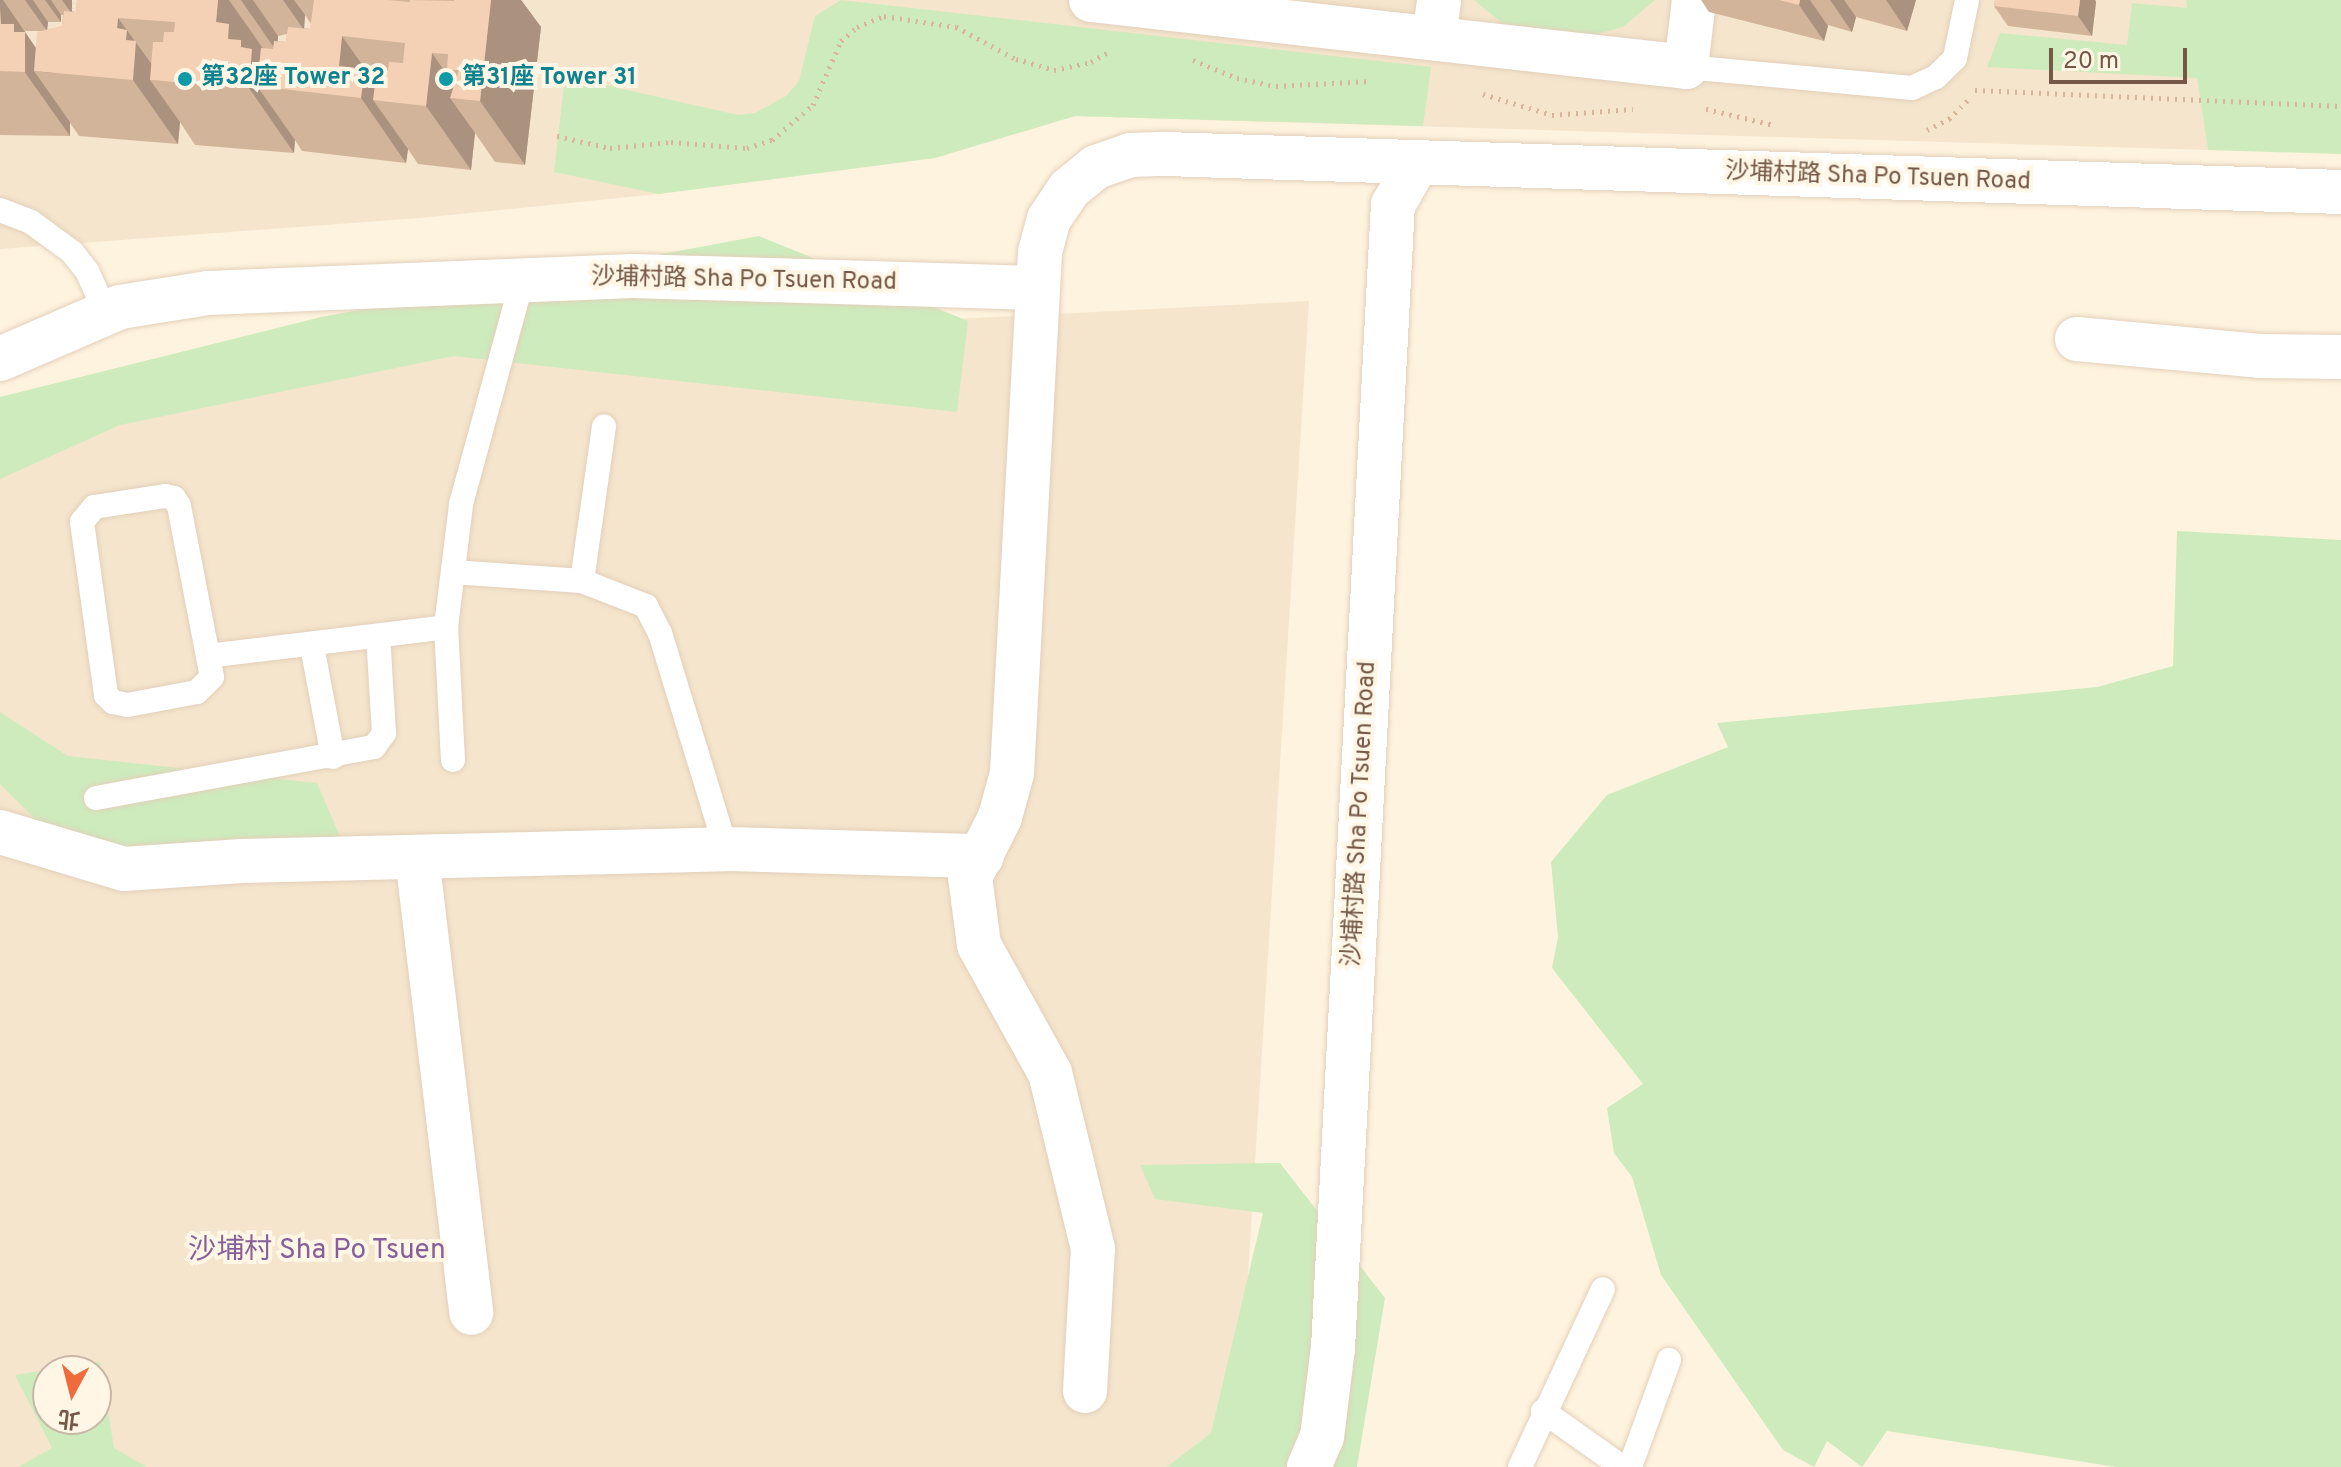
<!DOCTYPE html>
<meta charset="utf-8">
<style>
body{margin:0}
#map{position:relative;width:2341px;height:1467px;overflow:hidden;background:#fef3de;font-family:Overpass,"Noto Sans TC",sans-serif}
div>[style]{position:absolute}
.residential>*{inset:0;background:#f5e5cc}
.green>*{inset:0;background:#ceebbd}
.path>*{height:5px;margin-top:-2.5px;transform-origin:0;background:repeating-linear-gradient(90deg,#d9b498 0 2px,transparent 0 8px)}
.roads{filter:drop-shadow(0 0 2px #e2cfba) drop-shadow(0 0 2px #e2cfba)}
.service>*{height:24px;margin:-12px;padding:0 12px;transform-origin:12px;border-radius:12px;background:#fff}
.minor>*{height:44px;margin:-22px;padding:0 22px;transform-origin:22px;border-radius:22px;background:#fff}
.wall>*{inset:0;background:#d2b49b}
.shaded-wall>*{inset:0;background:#ab927e}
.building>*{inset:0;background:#f4d1b4}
.dots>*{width:22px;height:22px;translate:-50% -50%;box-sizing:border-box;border:4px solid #fff6e6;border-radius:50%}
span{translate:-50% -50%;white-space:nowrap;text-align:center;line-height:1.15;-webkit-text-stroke:8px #fff6e6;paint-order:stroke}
.culture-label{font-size:24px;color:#0d838f;font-weight:700}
.left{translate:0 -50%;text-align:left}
.street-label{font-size:24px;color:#755845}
.quarter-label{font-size:28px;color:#886099}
.north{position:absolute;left:32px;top:1355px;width:80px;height:80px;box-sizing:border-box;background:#fff6e6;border:2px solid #c8b7a6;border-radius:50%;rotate:187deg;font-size:22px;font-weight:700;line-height:32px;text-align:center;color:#755845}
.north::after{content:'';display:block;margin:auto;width:28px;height:36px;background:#f06b3b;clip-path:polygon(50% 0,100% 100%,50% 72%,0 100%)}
.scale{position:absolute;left:2049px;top:48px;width:138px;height:36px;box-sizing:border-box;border:4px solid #755845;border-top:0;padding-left:10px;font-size:24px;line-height:28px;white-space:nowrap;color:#755845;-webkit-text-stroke:6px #fff6e6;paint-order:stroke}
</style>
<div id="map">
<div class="residential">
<div style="clip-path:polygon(0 0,2186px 0,2208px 150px,1075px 116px,935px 158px,658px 194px,420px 218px,0 249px)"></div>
<div style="clip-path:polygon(evenodd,1309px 301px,1236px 1467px,0 1467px,0 463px,269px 354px,1309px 301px,48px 1371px,96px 1371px,96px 1419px,48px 1419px,48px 1371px)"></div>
</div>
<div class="green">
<div style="clip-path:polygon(841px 0,1431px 67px,1423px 126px,1075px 116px,935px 158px,659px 194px,554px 172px,565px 76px,738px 115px,755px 113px,786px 96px,799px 81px,815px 16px)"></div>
<div style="clip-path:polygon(1474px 0,1655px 0,1623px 27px,1589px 36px,1503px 24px)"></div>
<div style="clip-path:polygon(2186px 0,2341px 0,2341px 154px,2208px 150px,2197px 78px,1987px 67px,2000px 33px,2127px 45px,2132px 3px,2187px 8px)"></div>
<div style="clip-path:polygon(759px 236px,968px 321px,957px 412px,454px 356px,120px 425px,0 479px,0 397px,321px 317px)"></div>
<div style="clip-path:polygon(2177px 531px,2341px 540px,2341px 1467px,2116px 1467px,1887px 1431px,1862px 1467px,1827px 1441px,1814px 1467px,1783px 1450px,1661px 1275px,1632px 1177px,1614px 1153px,1607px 1108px,1643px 1084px,1552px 968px,1558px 937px,1551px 862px,1607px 795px,1728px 747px,1717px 723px,2097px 687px,2173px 666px)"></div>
<div style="clip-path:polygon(0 712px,68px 756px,317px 783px,357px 876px,89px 873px,0 784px)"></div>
<div style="clip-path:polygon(1280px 1163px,1385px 1298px,1357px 1467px,1167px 1467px,1211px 1433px,1263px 1213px,1155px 1199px,1140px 1165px)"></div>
<div style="clip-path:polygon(evenodd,100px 1362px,114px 1448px,147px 1467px,18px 1467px,52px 1448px,15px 1375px,100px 1362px,48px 1371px,96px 1371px,96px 1419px,48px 1419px,48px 1371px)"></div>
</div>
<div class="path">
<div style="left:1193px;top:60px;width:48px;rotate:22.2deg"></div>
<div style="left:1237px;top:78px;width:40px;rotate:12deg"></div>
<div style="left:1276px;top:86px;width:95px;rotate:-3deg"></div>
<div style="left:1975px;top:90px;width:366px;rotate:2.5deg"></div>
<div style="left:1483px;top:94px;width:72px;rotate:16.9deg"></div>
<div style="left:1552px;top:115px;width:81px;rotate:-4.2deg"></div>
<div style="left:1706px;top:109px;width:70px;rotate:13.2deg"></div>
<div style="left:1927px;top:130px;width:25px;rotate:-27deg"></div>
<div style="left:1949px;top:119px;width:30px;rotate:-45deg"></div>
<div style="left:557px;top:136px;width:54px;rotate:12.8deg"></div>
<div style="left:610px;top:148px;width:61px;rotate:-5.6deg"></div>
<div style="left:671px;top:142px;width:76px;rotate:4.5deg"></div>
<div style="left:747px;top:148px;width:26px;rotate:-18deg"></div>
<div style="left:772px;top:140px;width:54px;rotate:-40.5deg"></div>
<div style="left:813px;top:105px;width:70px;rotate:-66.4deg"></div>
<div style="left:841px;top:41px;width:21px;rotate:-41deg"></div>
<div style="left:857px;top:27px;width:29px;rotate:-22deg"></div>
<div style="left:884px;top:16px;width:73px;rotate:8.7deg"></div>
<div style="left:956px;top:27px;width:68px;rotate:28.1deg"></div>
<div style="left:1016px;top:59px;width:40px;rotate:16deg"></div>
<div style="left:1054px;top:70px;width:38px;rotate:-12deg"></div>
<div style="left:1091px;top:62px;width:22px;rotate:-30deg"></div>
</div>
<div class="roads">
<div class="service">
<div style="left:1686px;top:67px;width:227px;rotate:5.3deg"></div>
<div style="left:1912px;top:88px;width:26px;rotate:-25deg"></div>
<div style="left:1936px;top:77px;width:27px;rotate:-45deg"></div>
<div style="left:1955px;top:58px;width:59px;rotate:-78.3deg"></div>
<div style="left:0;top:210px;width:33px;rotate:21deg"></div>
<div style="left:31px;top:222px;width:51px;rotate:36.2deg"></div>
<div style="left:72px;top:252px;width:24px;rotate:52deg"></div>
<div style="left:87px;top:271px;width:46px;rotate:65.7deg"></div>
<div style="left:165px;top:496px;width:9px;rotate:13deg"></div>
<div style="left:174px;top:498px;width:9px;rotate:58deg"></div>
<div style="left:179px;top:506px;width:174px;rotate:79.1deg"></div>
<div style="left:212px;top:677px;width:21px;rotate:135deg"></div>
<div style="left:197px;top:692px;width:71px;rotate:169.5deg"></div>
<div style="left:127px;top:705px;width:14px;rotate:-168deg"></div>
<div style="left:113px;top:702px;width:10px;rotate:-135deg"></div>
<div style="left:106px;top:695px;width:175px;rotate:-97.9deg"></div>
<div style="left:82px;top:522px;width:19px;rotate:-51deg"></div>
<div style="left:94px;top:507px;width:72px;rotate:-8.8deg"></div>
<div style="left:453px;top:572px;width:129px;rotate:4deg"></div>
<div style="left:582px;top:581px;width:69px;rotate:21.3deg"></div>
<div style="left:646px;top:606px;width:30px;rotate:63deg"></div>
<div style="left:660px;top:633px;width:226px;rotate:73deg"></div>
<div style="left:582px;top:581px;width:156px;rotate:-81.9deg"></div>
<div style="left:312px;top:646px;width:113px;rotate:79.3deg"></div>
<div style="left:208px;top:656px;width:240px;rotate:-6.9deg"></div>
<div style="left:453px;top:760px;width:133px;rotate:-93deg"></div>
<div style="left:446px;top:627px;width:124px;rotate:-83deg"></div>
<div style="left:461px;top:504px;width:231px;rotate:-74.7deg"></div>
<div style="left:96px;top:798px;width:283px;rotate:-10.4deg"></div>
<div style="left:374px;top:747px;width:17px;rotate:-54deg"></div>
<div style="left:384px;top:733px;width:97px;rotate:-93.5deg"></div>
<div style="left:1543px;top:1411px;width:97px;rotate:35.3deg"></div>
<div style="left:1520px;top:1467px;width:196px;rotate:-65deg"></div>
<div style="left:1630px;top:1467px;width:114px;rotate:-70deg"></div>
</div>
<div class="minor">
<div style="left:1091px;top:0;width:599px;rotate:6.42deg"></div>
<div style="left:1686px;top:67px;width:67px;rotate:-83.2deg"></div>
<div style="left:1434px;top:37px;width:37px;rotate:-82deg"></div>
<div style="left:2077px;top:339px;width:183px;rotate:5.3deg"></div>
<div style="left:2259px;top:356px;width:82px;rotate:0.7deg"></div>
<div style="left:0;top:359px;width:131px;rotate:-23.4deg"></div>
<div style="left:120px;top:307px;width:89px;rotate:-9deg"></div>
<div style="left:208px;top:293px;width:425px;rotate:-2.3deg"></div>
<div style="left:633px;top:276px;width:404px;rotate:1.7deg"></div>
<div style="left:0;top:832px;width:129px;rotate:16.6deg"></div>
<div style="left:124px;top:869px;width:118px;rotate:-3.9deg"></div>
<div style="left:242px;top:861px;width:484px;rotate:-1.4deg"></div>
<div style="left:726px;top:849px;width:256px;rotate:1.6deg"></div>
<div style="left:417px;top:857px;width:459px;rotate:83.2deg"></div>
<div style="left:1085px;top:1391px;width:142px;rotate:-86.8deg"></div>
<div style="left:1093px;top:1249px;width:181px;rotate:-103.7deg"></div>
<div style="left:1050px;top:1073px;width:146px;rotate:-119deg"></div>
<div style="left:979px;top:945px;width:69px;rotate:-97.5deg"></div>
<div style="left:970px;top:877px;width:67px;rotate:-63.4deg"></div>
<div style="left:1000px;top:817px;width:46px;rotate:-74.7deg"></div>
<div style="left:1012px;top:773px;width:522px;rotate:-86.92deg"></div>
<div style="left:1040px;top:252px;width:34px;rotate:-75deg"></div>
<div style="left:1049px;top:219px;width:36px;rotate:-56deg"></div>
<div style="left:1069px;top:189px;width:35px;rotate:-39deg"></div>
<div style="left:1096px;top:167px;width:36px;rotate:-19deg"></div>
<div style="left:1130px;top:155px;width:35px;rotate:-2deg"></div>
<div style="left:1165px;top:154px;width:1177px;rotate:1.85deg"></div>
<div style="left:1309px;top:1467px;width:33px;rotate:-67deg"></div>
<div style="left:1322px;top:1437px;width:90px;rotate:-83deg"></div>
<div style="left:1333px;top:1348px;width:1145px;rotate:-87deg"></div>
<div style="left:1393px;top:205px;width:46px;rotate:-60.1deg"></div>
</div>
</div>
<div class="wall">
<div style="clip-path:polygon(evenodd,0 0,72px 0,72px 11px,76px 12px,77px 0,521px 0,541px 27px,525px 165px,495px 162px,475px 133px,471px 170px,418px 164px,408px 149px,406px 163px,302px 151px,295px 140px,294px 153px,195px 145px,180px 122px,178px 144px,79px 136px,70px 123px,70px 136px,0 135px,0 0,61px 15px,63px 15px,62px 26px,47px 30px,48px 22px,61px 22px,61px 15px,0 0,305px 15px,311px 24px,310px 29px,304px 28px,305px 15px,0 0,25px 31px,42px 31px,36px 48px,25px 32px,25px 31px,0 0,287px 34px,286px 42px,278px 41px,278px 36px,287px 34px)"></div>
<div style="clip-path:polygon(1701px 0,1916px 0,1907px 31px,1856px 17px,1852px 32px,1828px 25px,1824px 41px,1709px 12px)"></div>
<div style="clip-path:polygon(1995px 0,2095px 0,2096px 2px,2092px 36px,2008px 26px,1994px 6px)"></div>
</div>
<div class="shaded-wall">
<div style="clip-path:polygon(0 0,3px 0,53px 73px,34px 71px,70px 122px,70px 136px,0 37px)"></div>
<div style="clip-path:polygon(25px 0,33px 0,48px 22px,47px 31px)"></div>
<div style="clip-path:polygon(45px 0,51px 0,61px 15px,61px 22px)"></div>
<div style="clip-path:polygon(62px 0,72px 0,72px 14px)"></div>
<div style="clip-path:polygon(218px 0,229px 0,264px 50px,257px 86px,295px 140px,294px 153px,249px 88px,216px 22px)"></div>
<div style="clip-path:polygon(241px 0,253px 0,278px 36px,277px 52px)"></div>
<div style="clip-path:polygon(283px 0,294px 0,305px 15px,304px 30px)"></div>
<div style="clip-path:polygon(491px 0,521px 0,541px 27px,525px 165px,480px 101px)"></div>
<div style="clip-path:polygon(1800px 0,1810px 0,1828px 26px,1824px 41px,1799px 5px)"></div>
<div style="clip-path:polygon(1830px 0,1844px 0,1856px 17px,1852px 32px)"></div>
<div style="clip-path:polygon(1886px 0,1916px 0,1907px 31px)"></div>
<div style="clip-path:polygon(2080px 0,2095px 0,2096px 2px,2092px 36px,2078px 16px)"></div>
<div style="clip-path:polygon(118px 18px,164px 81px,150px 80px,180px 122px,178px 144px,133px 80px,117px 28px)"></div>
<div style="clip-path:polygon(342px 36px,387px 100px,373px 100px,408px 149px,406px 163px,339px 66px)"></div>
<div style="clip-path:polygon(432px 53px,464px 99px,450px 98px,475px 133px,471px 170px,426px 106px)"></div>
</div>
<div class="building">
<div style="clip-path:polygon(77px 0,218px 0,216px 22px,229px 24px,228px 39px,241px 40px,241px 47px,252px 49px,249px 88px,150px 80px,153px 42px,163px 42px,164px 32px,174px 32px,175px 22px,118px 18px,117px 28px,127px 30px,126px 40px,136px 41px,133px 80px,34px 71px,37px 32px,62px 26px,64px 11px,76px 12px)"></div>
<div style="clip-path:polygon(314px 0,387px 0,410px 2px,410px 0,454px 1px,454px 0,491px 0,480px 101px,450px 98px,459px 70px,447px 70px,448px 54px,432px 53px,426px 106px,373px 100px,377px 69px,388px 71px,389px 62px,403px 63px,405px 43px,342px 36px,339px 66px,365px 69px,361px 98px,257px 86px,261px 48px,273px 49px,274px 41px,286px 42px,288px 27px,310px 29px)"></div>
<div style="clip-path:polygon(1779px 0,1800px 0,1799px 5px)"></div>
<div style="clip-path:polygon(1995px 0,2080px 0,2078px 16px,1994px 6px)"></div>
<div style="clip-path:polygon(0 8px,1px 24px,14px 24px,14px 32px,25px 32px,25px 72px,0 71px)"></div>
</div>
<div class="dots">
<div style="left:185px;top:79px;background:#0f9aa8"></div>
<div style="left:446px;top:79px;background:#0f9aa8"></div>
</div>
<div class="culture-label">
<span class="left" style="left:201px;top:79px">第32座 Tower 32</span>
<span class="left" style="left:462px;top:79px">第31座 Tower 31</span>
</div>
<div class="street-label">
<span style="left:1878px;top:178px;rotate:2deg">沙埔村路 Sha Po Tsuen Road</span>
<span style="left:744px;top:281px;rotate:1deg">沙埔村路 Sha Po Tsuen Road</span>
<span style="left:1361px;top:814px;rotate:-87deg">沙埔村路 Sha Po Tsuen Road</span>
</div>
<div class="quarter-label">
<span style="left:317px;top:1251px">沙埔村 Sha Po Tsuen</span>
</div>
<div class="north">北</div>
<div class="scale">20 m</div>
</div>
